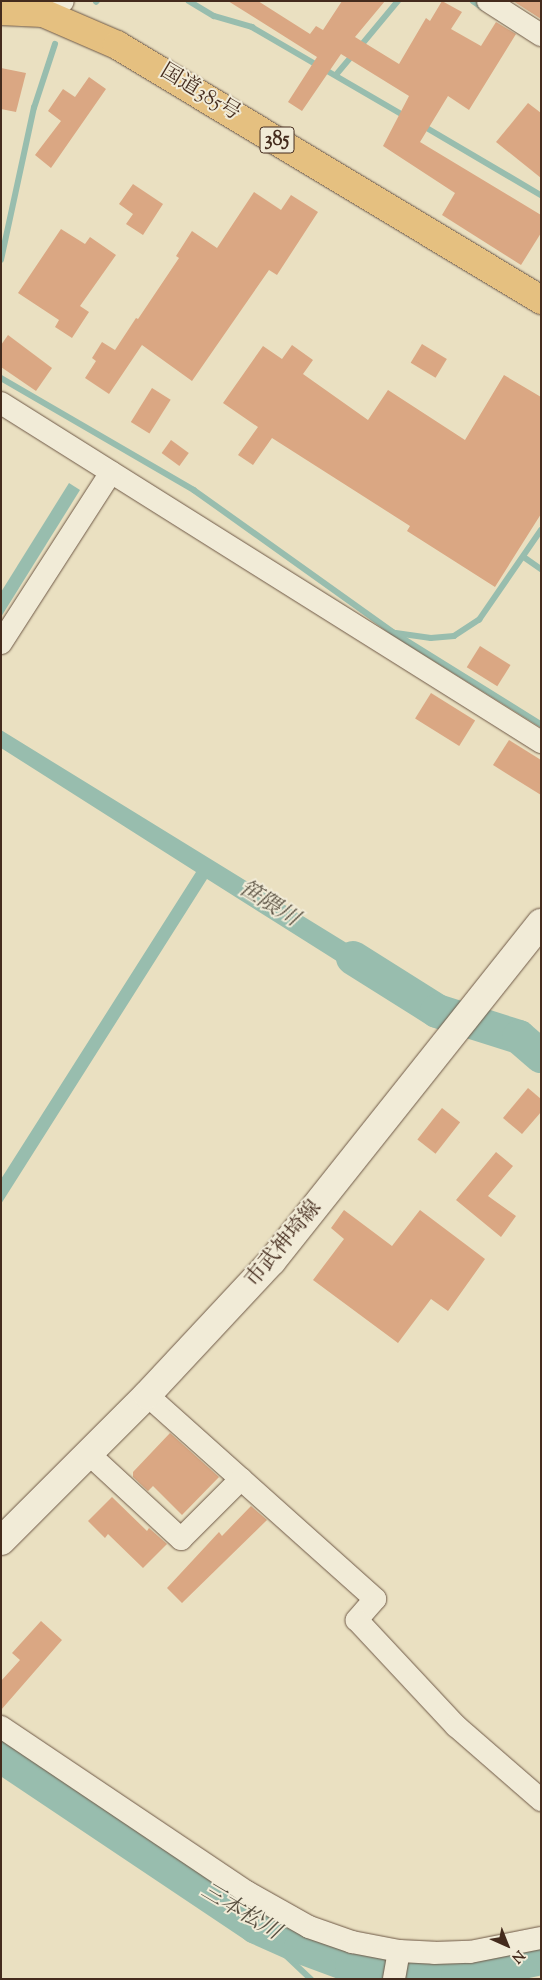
<!DOCTYPE html>
<meta charset="utf-8">
<style>
body{margin:0}
#map{position:relative;width:542px;height:1980px;overflow:hidden;background:#eae0c1;font-family:"Sorts Mill Goudy","Noto Serif JP",serif}
div>[style]{position:absolute}
.water>*{inset:0;background:#98bdae}
.stream>*{height:5.5px;margin:-2.75px;padding:0 2.75px;transform-origin:2.75px;border-radius:2.75px;background:#98bdae}
.river>*{height:34px;margin:-17px;padding:0 17px;transform-origin:17px;border-radius:17px;background:#98bdae}
.building>*{inset:0;background:#daa783;transform-origin:0 0}
.roads{filter:drop-shadow(0 0 1px #6e5846) drop-shadow(0 0 1px #6e5846)}
.street>*{height:22px;margin:-11px;padding:0 11px;transform-origin:11px;border-radius:11px;background:#f1ebd7}
.secondary>*{height:28px;margin:-14px;padding:0 14px;transform-origin:14px;border-radius:14px;background:#f1ebd7}
.highway>*{height:28px;margin:-14px;padding:0 14px;transform-origin:14px;border-radius:14px;background:#e5c080}
span{translate:-50% -50%;white-space:nowrap;text-align:center;line-height:1.15;-webkit-text-stroke:4px #f1ebd7;paint-order:stroke}
.shield-label span{padding:1px 4px;background:#f1ebd7;border:1px solid;border-radius:4px;-webkit-text-stroke-width:0}
.shield-label{font-size:20px;color:#442b1d;font-weight:700}
.street-label{font-size:21px;color:#442b1d}
.water-label{font-size:22px;color:#595041;font-style:italic}
.frame{position:absolute;inset:0;border:2px solid #442b1d;pointer-events:none}
.north{position:absolute;left:482px;top:1920px;width:50px;height:50px;-webkit-text-stroke:4px #f1ebd7;paint-order:stroke;rotate:136deg;font-size:14px;font-weight:700;line-height:20px;text-align:center;color:#442b1d}
.north::after{content:'';display:block;margin:auto;width:18px;height:22px;background:#442b1d;clip-path:polygon(50% 0,100% 100%,50% 72%,0 100%)}
</style>
<div id="map">
<div class="water">
<div style="clip-path:polygon(69px 483px,80px 490px,1px 617px,1px 592px)"></div>
<div style="clip-path:polygon(1px 730px,397px 974px,386px 992px,207px 879px,1px 1204px,1px 1179px,196px 872px,1px 748px)"></div>
</div>
<div class="stream">
<div style="left:189px;top:1px;width:29px;rotate:31deg"></div>
<div style="left:214px;top:16px;width:40px;rotate:16deg"></div>
<div style="left:252px;top:27px;width:177px;rotate:30.2deg"></div>
<div style="left:473px;top:1px;width:11px;rotate:34deg"></div>
<div style="left:96px;top:2px;width:1px;rotate:-45deg"></div>
<div style="left:359px;top:48px;width:61px;rotate:-50.3deg"></div>
<div style="left:336px;top:75px;width:26px;rotate:-50deg"></div>
<div style="left:422px;top:125px;width:138px;rotate:30.5deg"></div>
<div style="left:1px;top:260px;width:156px;rotate:-77.8deg"></div>
<div style="left:34px;top:108px;width:67px;rotate:-71.8deg"></div>
<div style="left:1px;top:378px;width:223px;rotate:30.1deg"></div>
<div style="left:194px;top:490px;width:244px;rotate:35.5deg"></div>
<div style="left:393px;top:632px;width:174px;rotate:31.9deg"></div>
<div style="left:524px;top:557px;width:21px;rotate:35deg"></div>
<div style="left:396px;top:633px;width:35px;rotate:8deg"></div>
<div style="left:431px;top:638px;width:23px;rotate:-5deg"></div>
<div style="left:454px;top:636px;width:30px;rotate:-33deg"></div>
<div style="left:479px;top:620px;width:109px;rotate:-55.4deg"></div>
<div style="left:256px;top:1927px;width:76px;rotate:43.4deg"></div>
</div>
<div class="river">
<div style="left:353px;top:958px;width:99px;rotate:32.2deg"></div>
<div style="left:437px;top:1011px;width:86px;rotate:17.6deg"></div>
<div style="left:519px;top:1037px;width:29px;rotate:41deg"></div>
<div style="left:1px;top:1756px;width:307px;rotate:33.8deg"></div>
<div style="left:256px;top:1927px;width:49px;rotate:24deg"></div>
<div style="left:301px;top:1947px;width:54px;rotate:20.4deg"></div>
<div style="left:352px;top:1966px;width:54px;rotate:10.7deg"></div>
<div style="left:405px;top:1976px;width:53px"></div>
<div style="left:458px;top:1976px;width:85px;rotate:-12.2deg"></div>
</div>
<div class="building">
<div style="clip-path:polygon(228px 1px,258px 1px,310px 34px,316px 26px,323px 30px,342px 1px,385px 1px,355px 37px,399px 64px,426px 18px,430px 21px,442px 1px,462px 12px,451px 29px,481px 46px,496px 22px,516px 34px,469px 110px,448px 96px,420px 142px,541px 215px,541px 233px,521px 265px,442px 215px,455px 193px,383px 146px,409px 96px,341px 54px,302px 111px,288px 102px,317px 57px)"></div>
<div style="clip-path:polygon(513px 1px,541px 1px,541px 19px)"></div>
<div style="clip-path:polygon(1px 68px,26px 73px,16px 112px,1px 109px)"></div>
<div style="clip-path:polygon(89px 77px,106px 89px,51px 168px,35px 155px,61px 121px,48px 111px,63px 89px,75px 97px)"></div>
<div style="clip-path:polygon(528px 103px,541px 113px,541px 178px,496px 142px)"></div>
<div style="clip-path:polygon(133px 184px,163px 204px,143px 235px,126px 224px,133px 214px,119px 204px)"></div>
<div style="clip-path:polygon(254px 192px,281px 210px,291px 195px,318px 212px,277px 275px,269px 270px,192px 381px,142px 345px,109px 394px,85px 378px,96px 361px,92px 358px,102px 342px,115px 350px,136px 318px,138px 319px,179px 258px,176px 256px,192px 231px,217px 248px)"></div>
<div style="clip-path:polygon(61px 229px,85px 244px,90px 237px,116px 255px,80px 306px,89px 312px,72px 338px,55px 327px,59px 320px,18px 293px)"></div>
<div style="clip-path:polygon(8px 335px,52px 368px,36px 391px,1px 367px,1px 345px)"></div>
<div style="left:422px;top:344px;width:29px;height:22px;rotate:31deg"></div>
<div style="clip-path:polygon(292px 345px,313px 360px,303px 374px,368px 420px,388px 390px,465px 440px,504px 375px,541px 397px,541px 514px,495px 587px,407px 531px,410px 526px,272px 438px,253px 465px,238px 455px,258px 427px,223px 403px,263px 346px,282px 359px)"></div>
<div style="left:152px;top:388px;width:22px;height:40px;rotate:32deg"></div>
<div style="left:171px;top:440px;width:22px;height:16px;rotate:36deg"></div>
<div style="left:480px;top:646px;width:36px;height:25px;rotate:32deg"></div>
<div style="left:431px;top:693px;width:52px;height:30px;rotate:32deg"></div>
<div style="clip-path:polygon(509px 740px,541px 760px,541px 795px,493px 765px)"></div>
<div style="clip-path:polygon(528px 1088px,541px 1099px,541px 1112px,522px 1134px,503px 1118px)"></div>
<div style="left:442px;top:1108px;width:23px;height:40px;rotate:38deg"></div>
<div style="clip-path:polygon(496px 1152px,513px 1166px,488px 1196px,516px 1216px,501px 1237px,456px 1200px)"></div>
<div style="clip-path:polygon(344px 1210px,392px 1246px,420px 1210px,485px 1259px,448px 1311px,431px 1299px,398px 1343px,313px 1280px,344px 1239px,331px 1228px)"></div>
<div style="clip-path:polygon(170px 1433px,219px 1477px,182px 1515px,153px 1486px,148px 1491px,133px 1477px,133px 1472px)"></div>
<div style="clip-path:polygon(112px 1497px,147px 1531px,149px 1528px,167px 1544px,143px 1568px,108px 1534px,105px 1538px,88px 1521px)"></div>
<div style="clip-path:polygon(251px 1506px,267px 1520px,182px 1603px,167px 1588px,219px 1532px,222px 1536px)"></div>
<div style="clip-path:polygon(41px 1621px,62px 1640px,1px 1710px,1px 1681px,20px 1660px,12px 1653px)"></div>
</div>
<div class="roads">
<div class="street">
<div style="left:488px;top:1px;width:63px;rotate:32.7deg"></div>
<div style="left:43px;top:13px;width:23px;rotate:-31deg"></div>
<div style="left:1px;top:403px;width:638px;rotate:32.12deg"></div>
<div style="left:1px;top:643px;width:203px;rotate:-57.2deg"></div>
<div style="left:147px;top:1395px;width:306px;rotate:41.8deg"></div>
<div style="left:375px;top:1599px;width:28px;rotate:131deg"></div>
<div style="left:357px;top:1620px;width:145px;rotate:47deg"></div>
<div style="left:456px;top:1726px;width:113px;rotate:41deg"></div>
<div style="left:90px;top:1455px;width:124px;rotate:42.7deg"></div>
<div style="left:181px;top:1539px;width:85px;rotate:-45deg"></div>
<div style="left:1px;top:1727px;width:296px;rotate:33.9deg"></div>
<div style="left:247px;top:1892px;width:71px;rotate:29.4deg"></div>
<div style="left:309px;top:1927px;width:46px;rotate:19.2deg"></div>
<div style="left:352px;top:1942px;width:48px;rotate:10.8deg"></div>
<div style="left:399px;top:1951px;width:35px;rotate:3deg"></div>
<div style="left:434px;top:1953px;width:36px;rotate:-2deg"></div>
<div style="left:470px;top:1952px;width:72px;rotate:-11.2deg"></div>
<div style="left:394px;top:1979px;width:28px;rotate:-80deg"></div>
</div>
<div class="secondary">
<div style="left:1px;top:1541px;width:206px;rotate:-45deg"></div>
<div style="left:147px;top:1395px;width:183px;rotate:-47deg"></div>
<div style="left:272px;top:1261px;width:432px;rotate:-51.5deg"></div>
</div>
<div class="highway">
<div style="left:1px;top:11px;width:42px;rotate:2.7deg"></div>
<div style="left:43px;top:13px;width:81px;rotate:23.4deg"></div>
<div style="left:117px;top:45px;width:495px;rotate:31deg"></div>
</div>
</div>
<div class="shield-label">
<span style="left:277px;top:140px">385</span>
</div>
<div class="street-label">
<span style="left:200px;top:93px;rotate:31deg">国道385号</span>
<span style="left:284px;top:1244px;rotate:-50deg">市武神埼線</span>
</div>
<div class="water-label">
<span style="left:268px;top:905px;rotate:32deg">笹隈川</span>
<span style="left:240px;top:1913px;rotate:31deg">三本松川</span>
</div>
<div class="frame"></div>
<div class="north">N</div>
</div>
